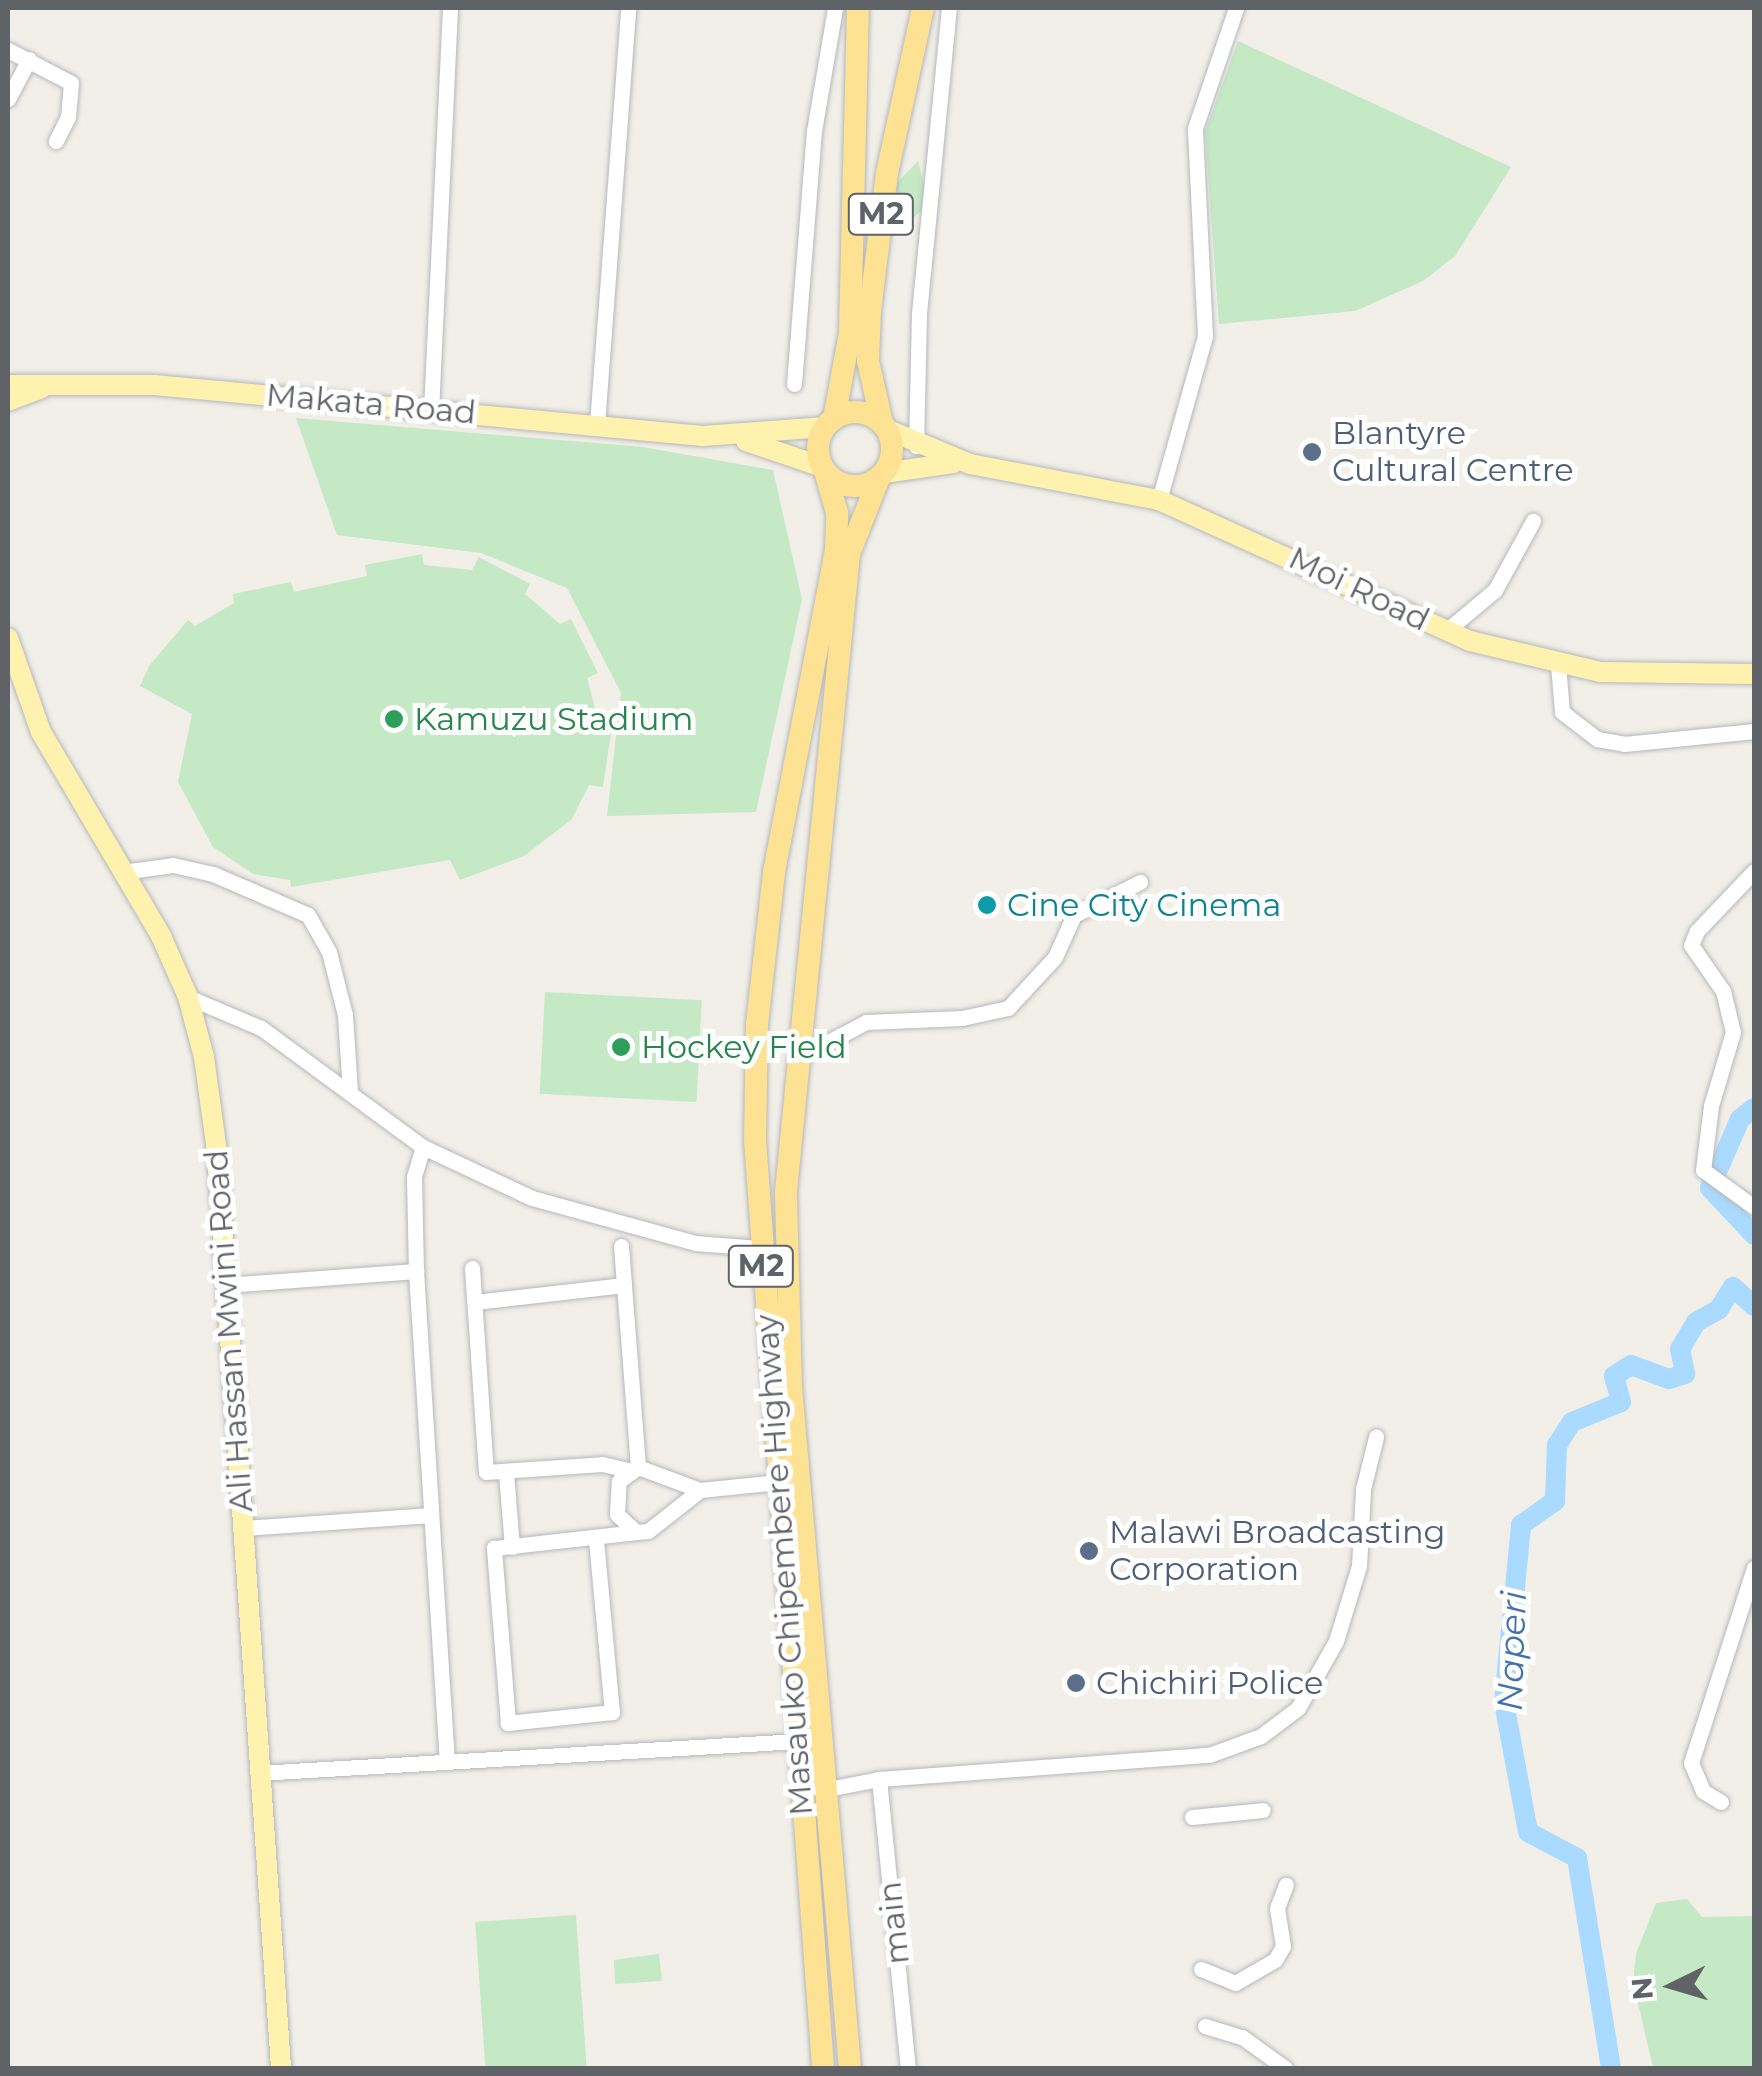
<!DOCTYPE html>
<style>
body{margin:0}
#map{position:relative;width:1762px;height:2076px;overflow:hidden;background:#f1efe8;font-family:Montserrat,sans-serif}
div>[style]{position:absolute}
.green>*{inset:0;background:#c5e8c5;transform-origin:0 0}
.river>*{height:20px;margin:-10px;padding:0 10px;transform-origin:10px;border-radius:10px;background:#aadaff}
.roads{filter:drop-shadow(0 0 2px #b5b8bc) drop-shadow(0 0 2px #b5b8bc)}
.minor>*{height:15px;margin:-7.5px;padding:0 7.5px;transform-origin:7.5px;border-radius:7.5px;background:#fff}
.major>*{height:20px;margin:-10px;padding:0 10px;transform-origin:10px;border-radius:10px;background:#fff2af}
.highway>*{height:22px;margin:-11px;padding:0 11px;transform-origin:11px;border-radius:11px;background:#fde293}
.highway>.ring{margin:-11px;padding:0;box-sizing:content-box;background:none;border:22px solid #fde293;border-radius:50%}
.dots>*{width:28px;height:28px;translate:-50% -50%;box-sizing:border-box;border:5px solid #fff;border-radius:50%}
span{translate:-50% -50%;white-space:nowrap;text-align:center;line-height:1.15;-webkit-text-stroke:10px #fff;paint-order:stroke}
.shield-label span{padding:2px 8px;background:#fff;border:2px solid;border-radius:8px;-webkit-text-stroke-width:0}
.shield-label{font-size:30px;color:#5f6368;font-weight:700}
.street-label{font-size:32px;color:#5f6368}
.service-label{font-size:32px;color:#4e5e75}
.left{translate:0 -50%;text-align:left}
.leisure-label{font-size:32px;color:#27864d}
.culture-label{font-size:32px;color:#0d838f}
.water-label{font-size:35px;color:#4174aa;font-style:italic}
.frame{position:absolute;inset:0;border:10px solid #5f6368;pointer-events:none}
.north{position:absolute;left:1622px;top:1936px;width:100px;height:100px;-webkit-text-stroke:8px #fff;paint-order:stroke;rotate:265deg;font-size:28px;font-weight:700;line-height:40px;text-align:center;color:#5f6368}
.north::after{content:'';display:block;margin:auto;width:35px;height:45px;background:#5f6368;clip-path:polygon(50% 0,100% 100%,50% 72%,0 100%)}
</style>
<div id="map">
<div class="green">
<div style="clip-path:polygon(1238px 41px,1511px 167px,1455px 256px,1423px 281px,1355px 311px,1219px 324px,1205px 132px)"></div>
<div style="clip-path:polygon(918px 161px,929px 204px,911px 220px,894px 186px)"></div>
<div style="clip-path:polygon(296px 418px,643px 447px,773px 470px,802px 599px,756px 812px,607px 816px,621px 693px,567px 588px,481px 553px,337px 535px)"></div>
<div style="clip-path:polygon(422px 554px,424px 565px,472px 570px,479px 557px,530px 584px,525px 594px,560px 624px,571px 619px,598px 673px,587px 678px,599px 724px,612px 727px,603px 787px,589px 785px,572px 819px,524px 856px,460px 880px,450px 860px,291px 887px,290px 880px,253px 874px,213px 847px,178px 782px,192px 714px,140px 686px,149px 666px,188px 620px,195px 626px,234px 603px,233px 594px,291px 582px,294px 592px,367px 576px,365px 565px)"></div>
<div style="left:545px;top:992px;width:157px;height:102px;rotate:3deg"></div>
<div style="clip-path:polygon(1687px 1899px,1702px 1917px,1754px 1916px,1754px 2068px,1653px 2067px,1633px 1982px,1636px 1954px,1656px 1903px)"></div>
<div style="left:576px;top:1915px;width:153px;height:101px;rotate:86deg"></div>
<div style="clip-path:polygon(659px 1954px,662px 1981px,615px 1984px,614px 1960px)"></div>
</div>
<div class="river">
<div style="left:1754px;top:1108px;width:18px;rotate:142deg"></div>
<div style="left:1740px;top:1119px;width:75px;rotate:113.5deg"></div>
<div style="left:1710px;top:1188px;width:64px;rotate:46.9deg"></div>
<div style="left:1611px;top:2068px;width:213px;rotate:-99.2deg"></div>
<div style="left:1577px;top:1858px;width:55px;rotate:-152deg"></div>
<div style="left:1528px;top:1832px;width:132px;rotate:-100.5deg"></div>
<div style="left:1504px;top:1702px;width:178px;rotate:-84.5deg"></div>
<div style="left:1521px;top:1525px;width:42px;rotate:-35.2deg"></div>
<div style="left:1555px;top:1501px;width:56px;rotate:-88deg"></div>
<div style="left:1557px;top:1445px;width:27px;rotate:-57deg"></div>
<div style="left:1572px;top:1422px;width:53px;rotate:-22.2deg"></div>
<div style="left:1621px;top:1402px;width:27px;rotate:-105deg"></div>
<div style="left:1614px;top:1376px;width:20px;rotate:-33deg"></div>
<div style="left:1631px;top:1365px;width:40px;rotate:20.2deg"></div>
<div style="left:1669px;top:1379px;width:17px;rotate:-17deg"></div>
<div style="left:1685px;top:1374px;width:25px;rotate:-101deg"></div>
<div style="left:1680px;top:1349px;width:31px;rotate:-59deg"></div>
<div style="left:1696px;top:1322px;width:26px;rotate:-29deg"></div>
<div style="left:1719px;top:1309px;width:26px;rotate:-58deg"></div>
<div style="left:1733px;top:1287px;width:28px;rotate:42deg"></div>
</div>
<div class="roads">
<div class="minor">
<div style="left:8px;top:50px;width:71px;rotate:27.6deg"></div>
<div style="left:71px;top:83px;width:34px;rotate:95deg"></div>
<div style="left:68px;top:117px;width:27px;rotate:117deg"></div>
<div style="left:8px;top:99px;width:45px;rotate:-62.3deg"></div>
<div style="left:794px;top:384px;width:254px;rotate:-85.5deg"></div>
<div style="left:814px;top:131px;width:125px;rotate:-80.3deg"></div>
<div style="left:431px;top:411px;width:403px;rotate:-87.3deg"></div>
<div style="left:597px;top:424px;width:417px;rotate:-85.7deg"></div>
<div style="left:916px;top:446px;width:133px;rotate:-88.7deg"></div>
<div style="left:919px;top:313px;width:306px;rotate:-84.4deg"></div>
<div style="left:1159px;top:500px;width:170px;rotate:-74.3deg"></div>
<div style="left:1205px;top:336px;width:208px;rotate:-92.8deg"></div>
<div style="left:1195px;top:128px;width:127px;rotate:-71.1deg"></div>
<div style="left:1446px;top:631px;width:64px;rotate:-39.9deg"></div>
<div style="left:1495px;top:590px;width:79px;rotate:-61.2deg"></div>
<div style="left:1558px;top:665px;width:47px;rotate:85.1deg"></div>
<div style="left:1562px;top:712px;width:44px;rotate:37.6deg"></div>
<div style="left:1597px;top:739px;width:27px;rotate:10deg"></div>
<div style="left:1624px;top:744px;width:131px;rotate:-5.7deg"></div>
<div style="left:1754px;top:871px;width:83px;rotate:133.5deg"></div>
<div style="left:1697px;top:931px;width:15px;rotate:113deg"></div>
<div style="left:1691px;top:945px;width:56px;rotate:55.2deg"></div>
<div style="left:1723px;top:991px;width:42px;rotate:76.3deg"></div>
<div style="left:1733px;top:1032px;width:77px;rotate:106.6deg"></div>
<div style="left:1711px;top:1106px;width:64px;rotate:97.1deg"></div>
<div style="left:1703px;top:1170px;width:63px;rotate:36deg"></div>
<div style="left:122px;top:872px;width:51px;rotate:-7.8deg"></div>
<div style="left:173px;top:865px;width:41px;rotate:12.7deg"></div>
<div style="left:213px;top:874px;width:103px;rotate:23.3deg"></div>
<div style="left:308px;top:915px;width:43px;rotate:60.4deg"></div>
<div style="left:329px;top:952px;width:65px;rotate:75.7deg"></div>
<div style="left:345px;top:1015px;width:77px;rotate:86.3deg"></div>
<div style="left:188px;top:997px;width:79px;rotate:23deg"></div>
<div style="left:261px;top:1028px;width:201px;rotate:36.3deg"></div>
<div style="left:423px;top:1147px;width:120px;rotate:25.1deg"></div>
<div style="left:532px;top:1198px;width:169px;rotate:15.4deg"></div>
<div style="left:695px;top:1243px;width:64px;rotate:4.5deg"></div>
<div style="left:796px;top:1059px;width:79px;rotate:-27.9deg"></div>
<div style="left:866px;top:1022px;width:96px;rotate:-2.4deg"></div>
<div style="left:962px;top:1018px;width:47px;rotate:-12.3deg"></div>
<div style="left:1008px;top:1008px;width:69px;rotate:-47.3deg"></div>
<div style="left:1055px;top:957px;width:46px;rotate:-65.7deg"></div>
<div style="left:1074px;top:915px;width:74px;rotate:-26.6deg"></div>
<div style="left:423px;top:1147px;width:31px;rotate:107deg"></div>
<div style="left:414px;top:1177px;width:94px;rotate:88.8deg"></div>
<div style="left:416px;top:1271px;width:492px;rotate:86.4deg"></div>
<div style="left:621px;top:1246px;width:222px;rotate:85.6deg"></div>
<div style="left:472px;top:1268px;width:204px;rotate:86.1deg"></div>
<div style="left:486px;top:1472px;width:116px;rotate:-3.9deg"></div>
<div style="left:602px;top:1464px;width:28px;rotate:13deg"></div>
<div style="left:225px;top:1285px;width:192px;rotate:-4.2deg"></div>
<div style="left:475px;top:1302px;width:150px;rotate:-6.5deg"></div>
<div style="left:506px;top:1473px;width:74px;rotate:85.4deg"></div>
<div style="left:700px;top:1490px;width:66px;rotate:141.7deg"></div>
<div style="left:648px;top:1531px;width:12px;rotate:175deg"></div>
<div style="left:636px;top:1532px;width:26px;rotate:-137deg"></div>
<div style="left:617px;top:1514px;width:33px;rotate:-87deg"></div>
<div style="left:619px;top:1481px;width:24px;rotate:-36deg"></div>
<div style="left:638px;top:1467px;width:66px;rotate:20.4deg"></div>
<div style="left:700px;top:1490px;width:79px;rotate:-5.8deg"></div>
<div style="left:244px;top:1528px;width:187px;rotate:-4deg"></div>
<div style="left:596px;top:1540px;width:173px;rotate:84.7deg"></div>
<div style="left:612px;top:1712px;width:105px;rotate:174deg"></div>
<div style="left:508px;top:1723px;width:176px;rotate:-94.6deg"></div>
<div style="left:494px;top:1548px;width:143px;rotate:-6.4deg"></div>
<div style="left:258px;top:1773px;width:542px;rotate:-3.39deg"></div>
<div style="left:879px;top:1779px;width:290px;rotate:84.3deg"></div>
<div style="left:828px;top:1789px;width:52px;rotate:-11.1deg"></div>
<div style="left:879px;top:1779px;width:331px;rotate:-4.2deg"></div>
<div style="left:1209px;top:1755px;width:55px;rotate:-20.1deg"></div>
<div style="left:1261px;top:1736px;width:46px;rotate:-37.1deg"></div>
<div style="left:1298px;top:1708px;width:77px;rotate:-60.4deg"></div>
<div style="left:1336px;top:1641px;width:78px;rotate:-73deg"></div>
<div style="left:1359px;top:1566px;width:77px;rotate:-87deg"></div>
<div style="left:1363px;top:1489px;width:54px;rotate:-76deg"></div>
<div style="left:1721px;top:1802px;width:21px;rotate:-149deg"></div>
<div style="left:1703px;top:1791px;width:30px;rotate:-113deg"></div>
<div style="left:1691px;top:1763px;width:205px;rotate:-72.1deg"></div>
<div style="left:1192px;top:1817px;width:71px;rotate:-5.6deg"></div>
<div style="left:1201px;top:1969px;width:37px;rotate:22deg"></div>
<div style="left:1235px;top:1983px;width:46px;rotate:-29.9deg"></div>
<div style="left:1275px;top:1960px;width:16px;rotate:-60deg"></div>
<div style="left:1283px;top:1946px;width:38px;rotate:-99deg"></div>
<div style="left:1277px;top:1908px;width:25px;rotate:-69deg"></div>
<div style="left:1205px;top:2026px;width:39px;rotate:17deg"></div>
<div style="left:1242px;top:2037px;width:53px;rotate:35.8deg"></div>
</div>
<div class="major">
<div style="left:8px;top:385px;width:146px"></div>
<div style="left:154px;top:385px;width:551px;rotate:5.31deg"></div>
<div style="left:703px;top:436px;width:123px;rotate:-4.2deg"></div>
<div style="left:8px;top:401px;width:36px;rotate:-21deg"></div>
<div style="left:886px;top:429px;width:91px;rotate:22.6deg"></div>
<div style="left:970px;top:464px;width:192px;rotate:10.8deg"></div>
<div style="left:1159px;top:500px;width:341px;rotate:24.4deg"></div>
<div style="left:1470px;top:641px;width:134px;rotate:13.4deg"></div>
<div style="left:1600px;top:672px;width:154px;rotate:0.7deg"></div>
<div style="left:746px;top:441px;width:81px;rotate:18.7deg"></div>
<div style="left:884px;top:473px;width:70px;rotate:-8.2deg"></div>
<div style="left:8px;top:638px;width:100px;rotate:70.7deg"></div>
<div style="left:41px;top:732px;width:237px;rotate:59.5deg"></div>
<div style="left:161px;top:936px;width:67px;rotate:66.1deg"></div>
<div style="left:188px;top:997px;width:62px;rotate:75.1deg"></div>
<div style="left:204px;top:1057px;width:96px;rotate:82.2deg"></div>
<div style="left:217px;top:1152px;width:918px;rotate:86deg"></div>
</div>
<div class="highway">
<div class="ring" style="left:818px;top:412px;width:52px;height:52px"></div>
<div style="left:834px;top:419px;width:87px;rotate:-79.5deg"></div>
<div style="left:850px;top:333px;width:325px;rotate:-88.6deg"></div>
<div style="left:882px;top:423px;width:64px;rotate:-102.7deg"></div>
<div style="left:868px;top:361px;width:50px;rotate:-87.7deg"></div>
<div style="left:870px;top:311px;width:139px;rotate:-83deg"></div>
<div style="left:887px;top:173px;width:169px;rotate:-77.7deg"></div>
<div style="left:823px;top:2068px;width:930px;rotate:-94.19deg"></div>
<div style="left:755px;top:1140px;width:116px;rotate:-89deg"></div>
<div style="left:757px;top:1024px;width:153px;rotate:-83.6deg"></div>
<div style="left:774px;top:872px;width:328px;rotate:-79.1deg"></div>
<div style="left:836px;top:550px;width:37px;rotate:-88deg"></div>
<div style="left:837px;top:513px;width:44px;rotate:-105.9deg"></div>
<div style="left:850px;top:2068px;width:684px;rotate:-94.95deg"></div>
<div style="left:791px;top:1387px;width:196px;rotate:-91.5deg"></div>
<div style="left:786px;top:1191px;width:640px;rotate:-84.35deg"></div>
<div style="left:849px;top:554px;width:82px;rotate:-68.5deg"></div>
</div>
</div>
<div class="dots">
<div style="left:1312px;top:452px;background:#5c6f8a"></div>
<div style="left:394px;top:719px;background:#2e9e5b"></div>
<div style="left:987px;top:905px;background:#0f9aa8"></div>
<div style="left:621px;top:1047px;background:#2e9e5b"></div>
<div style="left:1089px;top:1551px;background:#5c6f8a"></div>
<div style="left:1076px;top:1683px;background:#5c6f8a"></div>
</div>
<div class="shield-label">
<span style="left:881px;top:214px">M2</span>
<span style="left:761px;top:1266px">M2</span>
</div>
<div class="street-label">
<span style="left:371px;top:404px;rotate:5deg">Makata Road</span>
<span style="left:1359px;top:589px;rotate:26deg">Moi Road</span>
<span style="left:229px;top:1331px;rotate:-94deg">Ali Hassan Mwini Road</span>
<span style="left:784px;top:1565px;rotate:-94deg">Masauko Chipembere Highway</span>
<span style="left:894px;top:1923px;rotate:-96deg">main</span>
</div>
<div class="service-label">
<span class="left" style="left:1332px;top:452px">Blantyre<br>Cultural Centre</span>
<span class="left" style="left:1109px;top:1551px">Malawi Broadcasting<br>Corporation</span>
<span class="left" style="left:1096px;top:1683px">Chichiri Police</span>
</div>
<div class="leisure-label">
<span class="left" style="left:414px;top:719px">Kamuzu Stadium</span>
<span class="left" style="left:641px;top:1047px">Hockey Field</span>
</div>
<div class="culture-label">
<span class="left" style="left:1007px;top:905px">Cine City Cinema</span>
</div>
<div class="water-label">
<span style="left:1512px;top:1651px;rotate:-88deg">Naperi</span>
</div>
<div class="frame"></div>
<div class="north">N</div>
</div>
